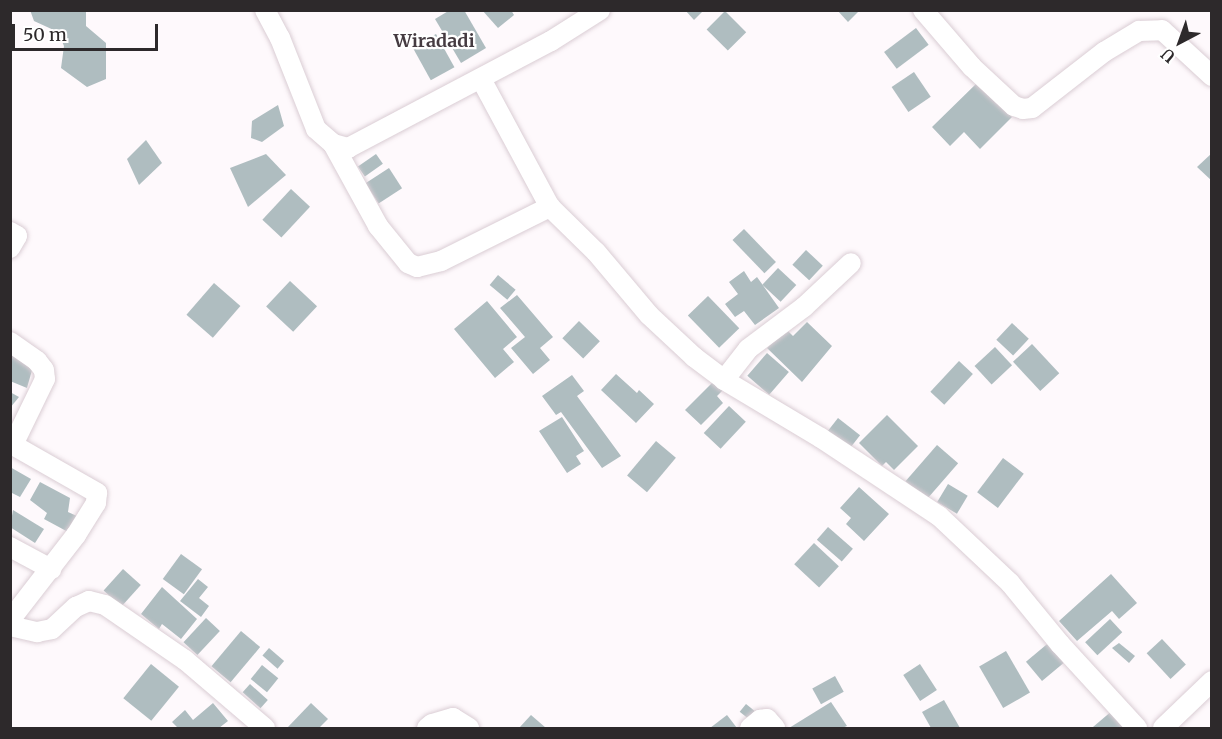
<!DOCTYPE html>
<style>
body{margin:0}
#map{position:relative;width:1222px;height:739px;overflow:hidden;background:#fef9fc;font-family:Merriweather,serif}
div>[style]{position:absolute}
.building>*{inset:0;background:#afbdc0;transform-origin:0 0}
.roads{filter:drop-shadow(0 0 2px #dacdd4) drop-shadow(0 0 2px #dacdd4)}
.street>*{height:20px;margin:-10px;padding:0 10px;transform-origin:10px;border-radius:10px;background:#fff}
span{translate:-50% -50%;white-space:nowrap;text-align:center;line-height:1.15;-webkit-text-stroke:4.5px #fff;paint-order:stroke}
.quarter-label{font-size:18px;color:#453b41;font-weight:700}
.frame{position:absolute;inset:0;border:12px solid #2d292b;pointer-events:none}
.north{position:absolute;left:1150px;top:12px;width:60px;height:60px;-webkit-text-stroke:4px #fff;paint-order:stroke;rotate:221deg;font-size:16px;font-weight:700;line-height:24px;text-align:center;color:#2d292b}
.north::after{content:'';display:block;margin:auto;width:21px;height:27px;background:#2d292b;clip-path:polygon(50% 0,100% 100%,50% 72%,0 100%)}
.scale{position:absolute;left:12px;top:24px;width:146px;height:27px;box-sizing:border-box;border:3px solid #2d292b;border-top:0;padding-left:8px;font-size:18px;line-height:21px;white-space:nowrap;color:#2d292b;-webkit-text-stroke:4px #fff;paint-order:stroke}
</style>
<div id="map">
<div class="building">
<div style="clip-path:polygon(30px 10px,86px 10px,86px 26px,106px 43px,106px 79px,87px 87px,61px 68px,64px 46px,58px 32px,34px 21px)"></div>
<div style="clip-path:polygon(450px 10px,464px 10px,486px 48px,461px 63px,435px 19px)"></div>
<div style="clip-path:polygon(482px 10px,511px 10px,514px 15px,498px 28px)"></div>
<div style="clip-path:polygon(685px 10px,704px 10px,694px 20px)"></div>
<div style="clip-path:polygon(837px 10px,860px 10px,848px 22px)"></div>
<div style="left:725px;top:11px;width:30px;height:26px;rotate:45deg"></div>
<div style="left:916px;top:28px;width:21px;height:40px;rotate:53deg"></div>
<div style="left:436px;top:34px;width:38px;height:27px;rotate:61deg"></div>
<div style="left:914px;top:72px;width:30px;height:27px;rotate:56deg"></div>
<div style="clip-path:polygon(978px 82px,1012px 117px,980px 149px,964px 132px,950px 146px,932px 127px)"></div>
<div style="clip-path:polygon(278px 105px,284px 126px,262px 142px,251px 138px,252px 121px)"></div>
<div style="clip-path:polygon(146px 140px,162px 163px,139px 185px,127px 159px)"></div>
<div style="clip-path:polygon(1212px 153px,1212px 181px,1197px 167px)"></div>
<div style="clip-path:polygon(266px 154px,286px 175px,248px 207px,230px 168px)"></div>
<div style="left:376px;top:154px;width:12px;height:22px;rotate:55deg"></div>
<div style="left:389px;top:168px;width:24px;height:28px;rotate:57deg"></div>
<div style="left:291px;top:189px;width:26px;height:42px;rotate:43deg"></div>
<div style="left:744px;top:229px;width:46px;height:16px;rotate:46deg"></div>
<div style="left:806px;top:250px;width:23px;height:20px;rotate:43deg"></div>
<div style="left:778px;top:268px;width:25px;height:23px;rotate:43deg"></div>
<div style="clip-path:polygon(744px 271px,751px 282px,757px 277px,779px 308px,755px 325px,744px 311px,735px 317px,725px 304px,738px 294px,729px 282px)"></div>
<div style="left:498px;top:275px;width:23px;height:13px;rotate:40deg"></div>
<div style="left:290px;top:281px;width:37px;height:35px;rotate:43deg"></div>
<div style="left:214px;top:283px;width:35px;height:42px;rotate:41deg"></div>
<div style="clip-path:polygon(517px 295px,553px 337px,540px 348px,550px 360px,533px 374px,511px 348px,525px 337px,500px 308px)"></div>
<div style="left:708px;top:296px;width:45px;height:28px;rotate:46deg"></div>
<div style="clip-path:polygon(487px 301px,517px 337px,503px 349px,514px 362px,495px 378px,454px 329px)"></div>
<div style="left:579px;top:321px;width:29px;height:24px;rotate:44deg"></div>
<div style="clip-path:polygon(807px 322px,832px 346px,802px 382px,767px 348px,786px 329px,793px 336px)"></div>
<div style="left:1012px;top:323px;width:23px;height:23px;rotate:43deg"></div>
<div style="left:1032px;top:344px;width:40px;height:26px;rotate:47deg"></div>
<div style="left:995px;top:347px;width:25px;height:28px;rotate:47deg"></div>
<div style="clip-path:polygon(10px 351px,34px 363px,27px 388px,10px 381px)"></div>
<div style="left:767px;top:353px;width:29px;height:30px;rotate:41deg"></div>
<div style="left:959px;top:361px;width:19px;height:42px;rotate:43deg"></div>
<div style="clip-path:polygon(616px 374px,637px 393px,639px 390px,654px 404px,636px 423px,601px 390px)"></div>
<div style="clip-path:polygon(572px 375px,584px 391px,577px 396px,621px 456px,602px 468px,561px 412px,556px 415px,542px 396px)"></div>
<div style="clip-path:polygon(714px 381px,723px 390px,717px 396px,723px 403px,701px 425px,685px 410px)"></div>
<div style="clip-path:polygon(10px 392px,19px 397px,10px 408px)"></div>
<div style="left:729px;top:406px;width:23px;height:37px;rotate:43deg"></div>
<div style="clip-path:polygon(887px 415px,918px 446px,894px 470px,886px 462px,882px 466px,859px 443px)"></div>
<div style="clip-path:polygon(562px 417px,584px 451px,576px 456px,581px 464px,567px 473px,539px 431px)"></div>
<div style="left:838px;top:418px;width:28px;height:20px;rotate:38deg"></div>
<div style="left:656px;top:441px;width:26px;height:45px;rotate:40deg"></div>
<div style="left:937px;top:445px;width:28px;height:48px;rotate:41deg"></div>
<div style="left:1003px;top:458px;width:26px;height:43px;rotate:37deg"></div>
<div style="clip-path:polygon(10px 467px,31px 479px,20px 497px,10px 492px)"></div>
<div style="clip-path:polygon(40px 482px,70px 498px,68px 512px,79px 517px,70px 533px,44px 519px,47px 513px,30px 500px)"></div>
<div style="left:948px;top:484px;width:23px;height:21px;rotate:31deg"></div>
<div style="clip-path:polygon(859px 487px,889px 514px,864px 541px,846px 524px,851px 518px,840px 508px)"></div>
<div style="clip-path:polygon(13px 510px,44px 529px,35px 543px,10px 527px)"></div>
<div style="left:828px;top:527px;width:33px;height:17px;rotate:41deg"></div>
<div style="left:814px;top:543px;width:34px;height:29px;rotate:43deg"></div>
<div style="left:181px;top:554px;width:26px;height:31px;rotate:36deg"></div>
<div style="left:123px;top:569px;width:24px;height:29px;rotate:42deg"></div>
<div style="clip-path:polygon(1111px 574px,1137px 603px,1119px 619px,1112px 611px,1077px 641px,1059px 621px)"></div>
<div style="clip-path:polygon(198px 579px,208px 587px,199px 598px,209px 606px,201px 617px,180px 601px)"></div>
<div style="clip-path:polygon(162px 587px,197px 619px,181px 639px,162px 624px,159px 629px,141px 614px)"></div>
<div style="left:206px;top:618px;width:19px;height:33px;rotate:43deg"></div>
<div style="left:1110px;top:619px;width:18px;height:34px;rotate:47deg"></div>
<div style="left:241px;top:631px;width:25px;height:46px;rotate:40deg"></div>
<div style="left:1162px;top:639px;width:35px;height:21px;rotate:47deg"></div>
<div style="left:1052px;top:640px;width:25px;height:34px;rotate:50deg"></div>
<div style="clip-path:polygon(1119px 643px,1135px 656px,1129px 663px,1112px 648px)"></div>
<div style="left:269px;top:648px;width:20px;height:10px;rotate:41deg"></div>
<div style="left:1006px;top:651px;width:48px;height:31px;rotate:60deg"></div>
<div style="left:151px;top:664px;width:36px;height:44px;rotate:39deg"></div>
<div style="left:920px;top:664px;width:31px;height:20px;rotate:57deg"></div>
<div style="left:262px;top:665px;width:21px;height:18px;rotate:39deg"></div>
<div style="left:835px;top:676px;width:18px;height:26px;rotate:61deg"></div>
<div style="left:250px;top:684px;width:24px;height:11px;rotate:42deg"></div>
<div style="clip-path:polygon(944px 700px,960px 728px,931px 728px,922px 712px)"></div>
<div style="clip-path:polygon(831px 702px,847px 726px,842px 728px,789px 728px)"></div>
<div style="clip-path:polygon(213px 703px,228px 721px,219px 728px,178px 728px,172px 722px,185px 710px,193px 720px)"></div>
<div style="clip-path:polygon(311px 703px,328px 719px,319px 728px,287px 728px)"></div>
<div style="left:746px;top:704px;width:14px;height:10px;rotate:39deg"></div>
<div style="clip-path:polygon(1113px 710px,1129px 728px,1095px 728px,1093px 727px)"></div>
<div style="clip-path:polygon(531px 715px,546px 728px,519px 728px)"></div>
<div style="clip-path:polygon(727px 715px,737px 728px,710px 728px)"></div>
</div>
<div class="roads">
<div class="street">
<div style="left:265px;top:10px;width:32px;rotate:62deg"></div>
<div style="left:280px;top:38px;width:98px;rotate:68.4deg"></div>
<div style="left:316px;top:129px;width:23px;rotate:41deg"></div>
<div style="left:333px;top:144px;width:16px;rotate:15deg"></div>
<div style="left:348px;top:148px;width:229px;rotate:-27.8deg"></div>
<div style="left:551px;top:41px;width:58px;rotate:-32.3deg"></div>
<div style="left:923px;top:10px;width:75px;rotate:49.3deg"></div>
<div style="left:972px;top:67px;width:57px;rotate:42.9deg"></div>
<div style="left:1014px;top:106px;width:9px;rotate:18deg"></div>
<div style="left:1023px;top:109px;width:9px;rotate:-6deg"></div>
<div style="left:1032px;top:108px;width:91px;rotate:-37.9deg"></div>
<div style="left:1104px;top:52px;width:41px;rotate:-31deg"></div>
<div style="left:1139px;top:31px;width:23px;rotate:-2deg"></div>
<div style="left:1162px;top:30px;width:68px;rotate:42.6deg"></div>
<div style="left:481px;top:79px;width:145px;rotate:61.7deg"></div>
<div style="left:550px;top:207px;width:64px;rotate:44.4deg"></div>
<div style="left:596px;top:252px;width:82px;rotate:49.9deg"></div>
<div style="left:649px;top:315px;width:62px;rotate:43deg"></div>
<div style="left:694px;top:357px;width:38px;rotate:37deg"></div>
<div style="left:724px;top:380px;width:113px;rotate:30.9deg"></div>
<div style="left:821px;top:438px;width:141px;rotate:33.5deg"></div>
<div style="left:939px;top:516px;width:98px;rotate:43.3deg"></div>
<div style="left:1010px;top:583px;width:79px;rotate:50.7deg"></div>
<div style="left:1060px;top:644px;width:114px;rotate:47.5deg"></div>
<div style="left:333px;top:144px;width:94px;rotate:61.2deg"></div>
<div style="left:378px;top:226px;width:48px;rotate:51deg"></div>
<div style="left:408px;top:263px;width:10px;rotate:24deg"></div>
<div style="left:417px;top:267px;width:25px;rotate:-14deg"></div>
<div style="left:441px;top:261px;width:122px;rotate:-26.4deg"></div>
<div style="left:10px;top:232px;width:8px;rotate:30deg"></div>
<div style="left:17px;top:236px;width:14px;rotate:120deg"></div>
<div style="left:10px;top:342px;width:33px;rotate:35deg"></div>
<div style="left:37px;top:361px;width:11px;rotate:52deg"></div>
<div style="left:44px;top:370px;width:9px;rotate:84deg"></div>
<div style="left:45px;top:379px;width:73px;rotate:115.9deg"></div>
<div style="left:13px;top:445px;width:97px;rotate:29.7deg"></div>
<div style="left:97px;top:493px;width:10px;rotate:96deg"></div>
<div style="left:96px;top:503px;width:38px;rotate:122deg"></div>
<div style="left:76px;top:535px;width:108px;rotate:127.8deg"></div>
<div style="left:724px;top:380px;width:39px;rotate:-52deg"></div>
<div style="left:748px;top:349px;width:70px;rotate:-36.9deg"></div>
<div style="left:804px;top:307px;width:64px;rotate:-43.1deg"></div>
<div style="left:10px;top:547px;width:47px;rotate:28.2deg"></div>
<div style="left:10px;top:626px;width:28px;rotate:13deg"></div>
<div style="left:37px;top:632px;width:15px;rotate:-11deg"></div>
<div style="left:52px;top:629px;width:33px;rotate:-43deg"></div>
<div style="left:76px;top:607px;width:14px;rotate:-25deg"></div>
<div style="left:89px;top:601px;width:16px;rotate:14deg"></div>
<div style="left:105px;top:605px;width:97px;rotate:34.5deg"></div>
<div style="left:185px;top:660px;width:105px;rotate:40.4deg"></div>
<div style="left:427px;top:728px;width:6px;rotate:-39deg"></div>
<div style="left:432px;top:724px;width:22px;rotate:-16deg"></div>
<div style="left:453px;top:718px;width:19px;rotate:32deg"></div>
<div style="left:750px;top:728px;width:13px;rotate:-39deg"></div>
<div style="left:760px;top:720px;width:7px;rotate:-8deg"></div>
<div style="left:767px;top:719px;width:12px;rotate:48deg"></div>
<div style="left:1163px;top:728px;width:68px;rotate:-43.8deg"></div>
</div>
</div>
<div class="quarter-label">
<span style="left:434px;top:41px">Wiradadi</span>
</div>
<div class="frame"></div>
<div class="north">U</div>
<div class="scale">50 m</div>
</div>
